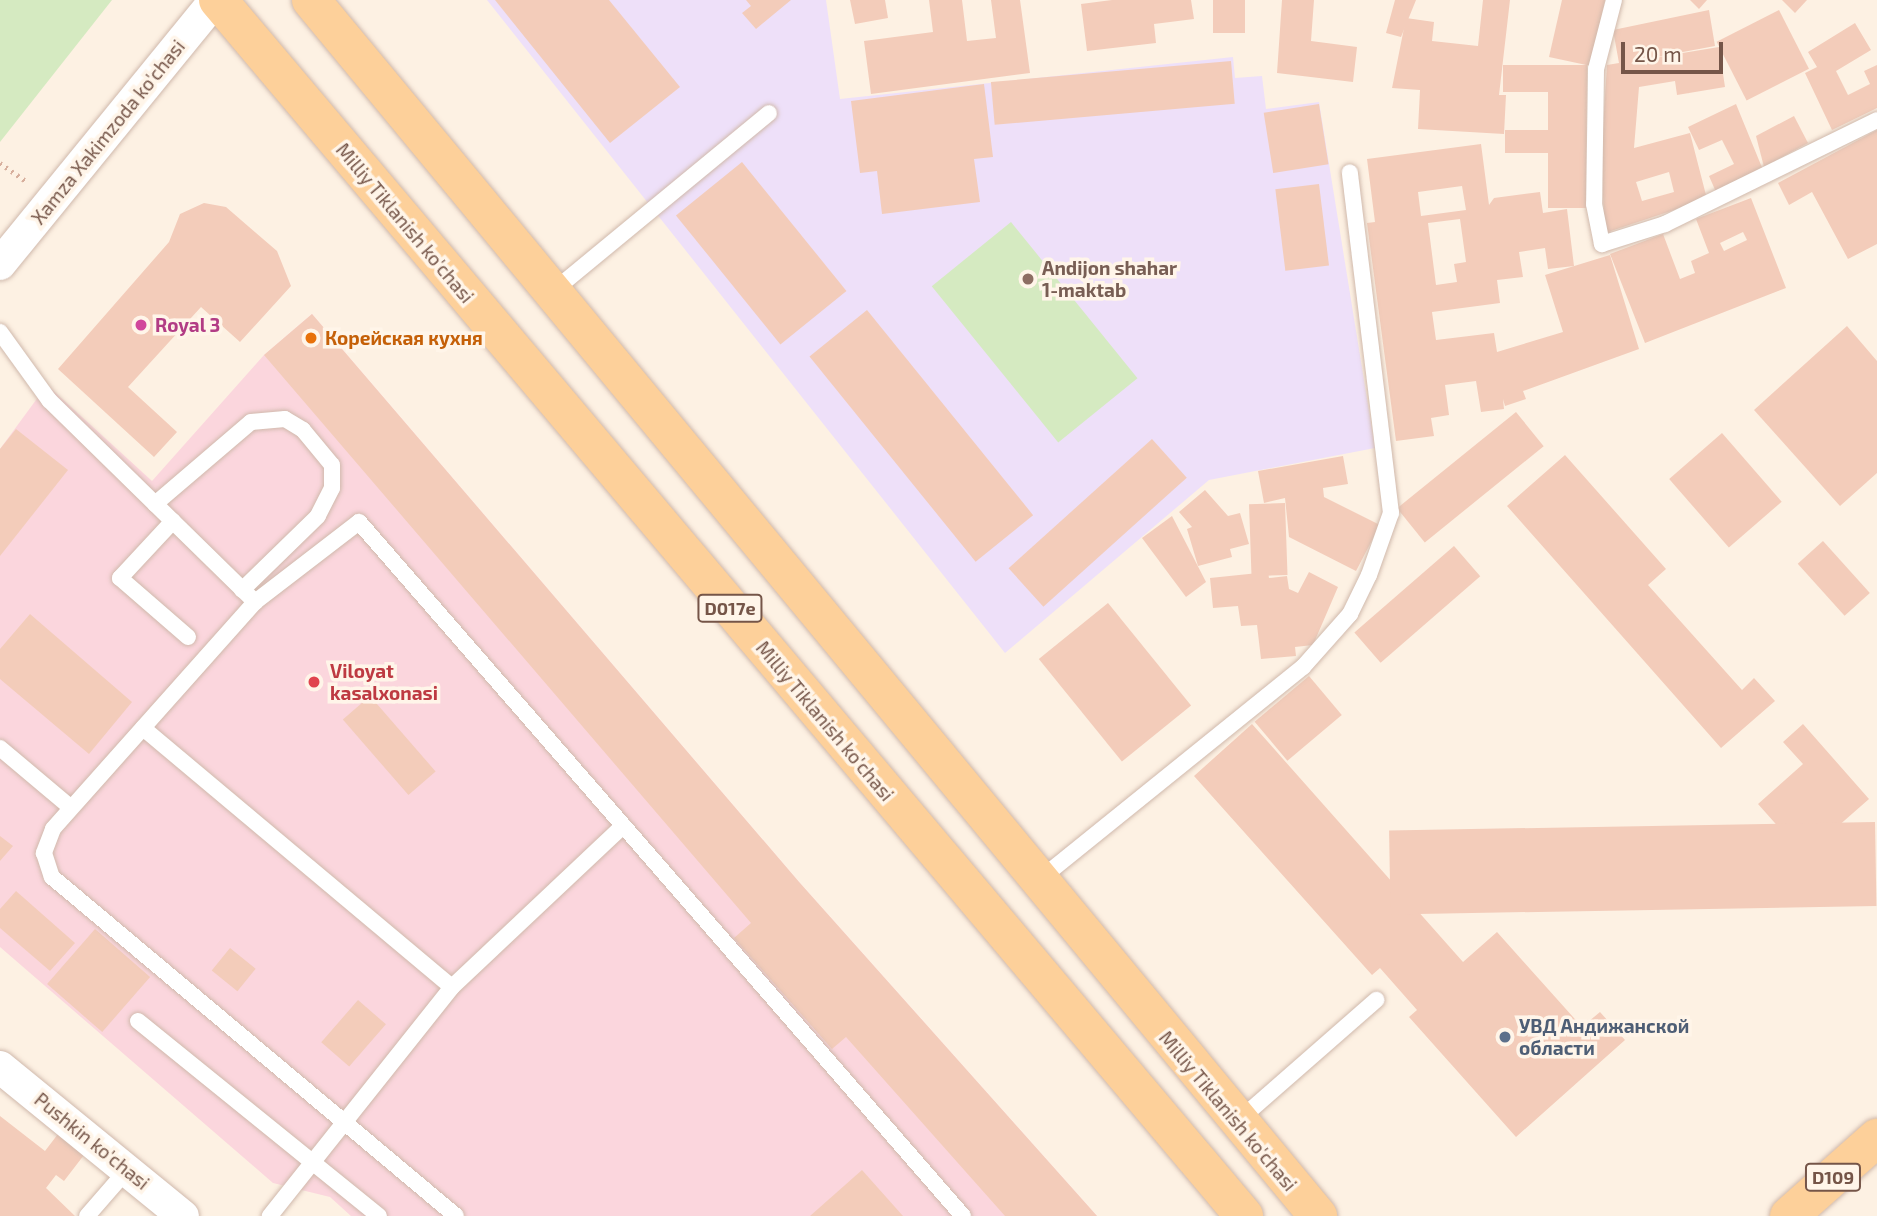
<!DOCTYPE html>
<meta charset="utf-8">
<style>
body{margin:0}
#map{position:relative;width:1877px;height:1216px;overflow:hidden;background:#fdf1e3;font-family:"Exo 2",sans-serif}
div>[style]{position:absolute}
.education>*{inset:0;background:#eee0f9}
.medical>*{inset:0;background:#fbd6dd}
.green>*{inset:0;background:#d5eac1;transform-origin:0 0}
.building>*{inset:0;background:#f3ccba;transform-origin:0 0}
.path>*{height:4.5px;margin-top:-2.25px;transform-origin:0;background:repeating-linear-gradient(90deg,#d7af9d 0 2px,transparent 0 7px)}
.roads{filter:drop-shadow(0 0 2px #d0b9ac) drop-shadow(0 0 2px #d0b9ac)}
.lane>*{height:16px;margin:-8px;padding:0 8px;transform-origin:8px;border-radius:8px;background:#fff}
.street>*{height:32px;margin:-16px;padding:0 16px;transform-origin:16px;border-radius:16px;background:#fff}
.primary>*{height:38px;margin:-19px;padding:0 19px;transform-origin:19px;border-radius:19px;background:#fdd09a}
.dots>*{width:19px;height:19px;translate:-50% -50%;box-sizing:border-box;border:4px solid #fff5e9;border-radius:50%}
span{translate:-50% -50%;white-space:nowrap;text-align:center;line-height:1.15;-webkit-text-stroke:7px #fff5e9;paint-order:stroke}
.shield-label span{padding:2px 5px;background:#fff5e9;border:2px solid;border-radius:5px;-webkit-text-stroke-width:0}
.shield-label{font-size:18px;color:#755548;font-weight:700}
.street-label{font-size:19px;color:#755548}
.education-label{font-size:19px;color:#785e54;font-weight:700}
.left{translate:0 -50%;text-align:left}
.hotel-label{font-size:19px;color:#b23c85;font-weight:700}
.food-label{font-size:19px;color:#c56008;font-weight:700}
.health-label{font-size:19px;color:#be3a42;font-weight:700}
.service-label{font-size:19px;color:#4e5e75;font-weight:700}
.scale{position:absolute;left:1621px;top:42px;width:102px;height:32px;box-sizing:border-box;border:4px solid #755548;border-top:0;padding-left:9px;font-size:21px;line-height:24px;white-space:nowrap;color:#755548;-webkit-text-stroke:5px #fff5e9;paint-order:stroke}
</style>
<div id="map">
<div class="education">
<div style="clip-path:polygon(487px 0,826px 0,840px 99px,1233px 57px,1235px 78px,1262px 76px,1266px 109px,1319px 102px,1375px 448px,1209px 480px,1005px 653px)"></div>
</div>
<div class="medical">
<div style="clip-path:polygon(312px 314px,799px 882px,1097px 1216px,351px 1216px,330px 1197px,273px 1183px,0 947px,0 449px,47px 385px,152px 481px,264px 355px)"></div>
</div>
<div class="green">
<div style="clip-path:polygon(0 0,112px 0,0 142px)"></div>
<div style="left:1011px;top:222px;width:201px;height:102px;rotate:51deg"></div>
</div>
<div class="building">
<div style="clip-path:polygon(495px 0,609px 0,680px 87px,610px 143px)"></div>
<div style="clip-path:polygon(746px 0,791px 0,756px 29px,742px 13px,751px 6px)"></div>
<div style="clip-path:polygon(850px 0,885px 0,888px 18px,855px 24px)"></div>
<div style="clip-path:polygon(929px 0,962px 0,967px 41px,996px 38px,991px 0,1020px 0,1030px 73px,871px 94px,864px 41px,933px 32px)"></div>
<div style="clip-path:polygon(1112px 0,1191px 0,1194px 19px,1154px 24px,1156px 43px,1087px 51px,1081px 4px)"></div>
<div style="left:1213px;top:0;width:32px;height:33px"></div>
<div style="clip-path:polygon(1282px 0,1314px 0,1311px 41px,1357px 47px,1353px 82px,1277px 73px)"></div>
<div style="clip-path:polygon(1395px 0,1416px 0,1401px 37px,1386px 33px)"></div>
<div style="clip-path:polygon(1483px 0,1510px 0,1499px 95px,1506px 95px,1504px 134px,1418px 129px,1420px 90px,1392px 88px,1406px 18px,1434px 22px,1432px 41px,1478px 46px)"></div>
<div style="clip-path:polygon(1562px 0,1605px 0,1591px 66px,1549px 57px)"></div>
<div style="clip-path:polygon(1690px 0,1707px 0,1699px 9px)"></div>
<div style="clip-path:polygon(1782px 0,1807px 0,1795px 13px)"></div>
<div style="clip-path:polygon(evenodd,1709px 10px,1715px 46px,1640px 60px,1719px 47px,1725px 87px,1677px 95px,1675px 81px,1639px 87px,1634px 148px,1690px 133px,1707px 199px,1605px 233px,1601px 158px,1607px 65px,1619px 63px,1613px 30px,1709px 10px,1669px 172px,1674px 192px,1642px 201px,1636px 182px,1669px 172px)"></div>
<div style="left:1779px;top:10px;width:66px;height:70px;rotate:63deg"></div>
<div style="clip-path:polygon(1855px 23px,1871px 50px,1836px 71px,1848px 95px,1870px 84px,1864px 71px,1877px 65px,1877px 108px,1832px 130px,1805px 73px,1817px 67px,1808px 52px)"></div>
<div style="left:1231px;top:61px;width:43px;height:241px;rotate:85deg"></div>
<div style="clip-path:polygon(1503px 65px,1587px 65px,1586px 208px,1548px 208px,1548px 153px,1505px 153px,1505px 130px,1548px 130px,1548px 92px,1503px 92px)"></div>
<div style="clip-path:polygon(984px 84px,993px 157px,974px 159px,980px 202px,882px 214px,877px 171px,860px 173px,851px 101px)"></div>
<div style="left:1319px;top:104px;width:61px;height:56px;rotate:81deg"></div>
<div style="clip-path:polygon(1736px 104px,1763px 170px,1716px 192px,1709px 176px,1734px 164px,1722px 140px,1699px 150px,1688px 127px)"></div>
<div style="clip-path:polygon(1794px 116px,1808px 143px,1764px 167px,1756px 136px)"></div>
<div style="clip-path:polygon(1877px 130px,1877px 244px,1848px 259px,1812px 192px,1789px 205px,1778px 183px)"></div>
<div style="clip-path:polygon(evenodd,1481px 144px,1489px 205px,1494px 198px,1540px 192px,1543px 213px,1567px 209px,1574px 266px,1548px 269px,1545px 248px,1519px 252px,1523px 277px,1497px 280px,1500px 303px,1432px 312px,1436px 340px,1494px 333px,1497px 352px,1563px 332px,1545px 275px,1610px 255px,1639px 349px,1523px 391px,1526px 399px,1505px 406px,1503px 399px,1504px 409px,1481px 412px,1476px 381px,1445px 385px,1449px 415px,1431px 418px,1434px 436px,1396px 441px,1367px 223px,1375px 222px,1367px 159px,1481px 144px,1462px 186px,1466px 210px,1421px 216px,1418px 192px,1462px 186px,1481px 144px,1460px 219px,1466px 262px,1454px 264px,1457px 282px,1436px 285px,1428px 223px,1460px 219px)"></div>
<div style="left:742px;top:162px;width:166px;height:85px;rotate:51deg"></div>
<div style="left:1319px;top:184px;width:82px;height:44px;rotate:83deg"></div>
<div style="clip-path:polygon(evenodd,1751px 198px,1786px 288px,1645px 343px,1610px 254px,1663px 234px,1680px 279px,1695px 273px,1691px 261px,1709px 253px,1696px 219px,1751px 198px,1743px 232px,1747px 240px,1724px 251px,1720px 243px,1743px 232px)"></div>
<div style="clip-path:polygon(204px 203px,226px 207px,277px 251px,291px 286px,240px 342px,201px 307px,128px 387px,177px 432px,154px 457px,58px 369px,169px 242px,180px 214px)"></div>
<div style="left:867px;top:310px;width:264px;height:74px;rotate:51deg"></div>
<div style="clip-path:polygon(312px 314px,799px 882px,1097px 1216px,1005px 1216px,846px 1037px,832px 1049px,734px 938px,751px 923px,264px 355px)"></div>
<div style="clip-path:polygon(1847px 326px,1877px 361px,1877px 473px,1840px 506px,1754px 410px)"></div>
<div style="left:1516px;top:412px;width:44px;height:153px;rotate:51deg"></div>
<div style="clip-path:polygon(16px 429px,68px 470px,0 556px,0 449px)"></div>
<div style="left:1722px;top:433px;width:91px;height:70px;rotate:49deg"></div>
<div style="left:1152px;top:439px;width:52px;height:193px;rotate:48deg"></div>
<div style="clip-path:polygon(1565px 455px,1666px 569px,1648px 585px,1742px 690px,1754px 678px,1775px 701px,1721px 748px,1507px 506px)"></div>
<div style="clip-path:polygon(1343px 456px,1348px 484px,1323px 488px,1324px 497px,1380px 525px,1356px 571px,1289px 537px,1285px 498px,1264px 503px,1258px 471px)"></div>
<div style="clip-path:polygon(1205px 490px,1228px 516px,1240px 513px,1249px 544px,1230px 549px,1232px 557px,1198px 566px,1187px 529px,1192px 527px,1179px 512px)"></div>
<div style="left:1285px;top:503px;width:72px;height:36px;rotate:88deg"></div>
<div style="clip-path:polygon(1172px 516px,1206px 582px,1186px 597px,1142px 538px)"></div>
<div style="left:1823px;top:541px;width:70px;height:34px;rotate:48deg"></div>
<div style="left:1454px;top:546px;width:40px;height:132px;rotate:49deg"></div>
<div style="clip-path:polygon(1268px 572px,1269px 578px,1287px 576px,1289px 589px,1298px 593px,1309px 572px,1338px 587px,1313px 645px,1295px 647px,1296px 656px,1261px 659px,1257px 625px,1241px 626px,1238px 606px,1213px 608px,1210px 578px)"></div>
<div style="left:1108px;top:603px;width:132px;height:89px;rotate:51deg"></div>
<div style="clip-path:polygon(30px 614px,132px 702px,89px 754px,0 679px,0 649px)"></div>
<div style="left:1309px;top:676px;width:51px;height:71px;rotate:50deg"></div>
<div style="left:370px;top:696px;width:100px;height:36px;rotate:49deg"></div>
<div style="clip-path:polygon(1252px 724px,1463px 962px,1497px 932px,1582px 1027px,1600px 1012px,1625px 1040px,1516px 1137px,1409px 1017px,1417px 1010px,1380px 968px,1372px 975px,1194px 776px)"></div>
<div style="clip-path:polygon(1803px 724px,1869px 799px,1804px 856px,1758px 804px,1803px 764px,1783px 742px)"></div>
<div style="left:1875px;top:822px;width:84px;height:486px;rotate:89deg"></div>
<div style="clip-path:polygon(0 836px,13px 846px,0 861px)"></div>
<div style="clip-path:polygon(16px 891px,75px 943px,50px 971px,0 928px,0 909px)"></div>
<div style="left:95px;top:929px;width:73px;height:73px;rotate:41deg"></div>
<div style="left:230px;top:948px;width:33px;height:29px;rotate:39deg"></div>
<div style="left:358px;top:1000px;width:37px;height:56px;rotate:41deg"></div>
<div style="clip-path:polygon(0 1116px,45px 1151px,58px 1134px,84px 1155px,64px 1181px,56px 1175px,46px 1188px,75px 1216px,0 1216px)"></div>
<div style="clip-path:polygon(862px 1170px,903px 1216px,810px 1216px)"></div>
</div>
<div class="path">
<div style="left:0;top:163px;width:32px;rotate:35deg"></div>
</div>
<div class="roads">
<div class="lane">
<div style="left:1614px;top:0;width:71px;rotate:104.6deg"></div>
<div style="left:1596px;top:69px;width:135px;rotate:90.8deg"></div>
<div style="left:1594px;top:204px;width:41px;rotate:78.7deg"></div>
<div style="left:1602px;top:244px;width:66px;rotate:-17.6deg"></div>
<div style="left:1665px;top:224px;width:236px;rotate:-26.1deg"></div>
<div style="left:552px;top:292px;width:281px;rotate:-39.5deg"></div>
<div style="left:0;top:332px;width:84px;rotate:54.2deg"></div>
<div style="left:49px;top:400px;width:289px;rotate:44.4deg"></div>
<div style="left:255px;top:602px;width:304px;rotate:131.7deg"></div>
<div style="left:53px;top:829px;width:26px;rotate:111deg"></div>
<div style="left:44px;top:853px;width:25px;rotate:72deg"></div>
<div style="left:52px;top:877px;width:527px;rotate:40deg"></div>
<div style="left:155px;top:504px;width:126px;rotate:-40.5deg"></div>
<div style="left:251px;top:422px;width:34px;rotate:-5deg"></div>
<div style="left:285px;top:419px;width:21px;rotate:31deg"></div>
<div style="left:303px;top:430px;width:45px;rotate:50.4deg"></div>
<div style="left:332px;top:465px;width:23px;rotate:90deg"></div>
<div style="left:332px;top:488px;width:31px;rotate:117deg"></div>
<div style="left:318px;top:516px;width:106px;rotate:135.8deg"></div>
<div style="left:173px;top:521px;width:78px;rotate:132.9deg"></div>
<div style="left:120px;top:578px;width:90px;rotate:40.9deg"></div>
<div style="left:255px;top:602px;width:131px;rotate:-37.6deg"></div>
<div style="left:359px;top:522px;width:920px;rotate:48.97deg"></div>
<div style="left:143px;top:728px;width:403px;rotate:40deg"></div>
<div style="left:452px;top:987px;width:293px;rotate:128.5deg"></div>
<div style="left:0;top:748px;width:92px;rotate:40.1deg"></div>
<div style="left:1039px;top:880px;width:339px;rotate:-38.9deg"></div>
<div style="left:1303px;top:667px;width:71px;rotate:-48.4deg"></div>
<div style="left:1350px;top:614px;width:43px;rotate:-64deg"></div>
<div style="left:1369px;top:575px;width:66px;rotate:-70.5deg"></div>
<div style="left:1391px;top:513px;width:343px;rotate:-96.9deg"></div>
<div style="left:452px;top:987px;width:235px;rotate:-43.3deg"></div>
<div style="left:138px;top:1021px;width:310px;rotate:39deg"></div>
<div style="left:1238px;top:1121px;width:184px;rotate:-41.2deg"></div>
<div style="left:87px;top:1216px;width:61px;rotate:-49deg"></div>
</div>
<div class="street">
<div style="left:0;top:264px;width:340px;rotate:-50.8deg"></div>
<div style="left:0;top:1067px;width:236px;rotate:39.2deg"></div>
</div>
<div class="primary">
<div style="left:218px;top:0;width:1591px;rotate:49.84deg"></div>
<div style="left:311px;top:0;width:1579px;rotate:50.37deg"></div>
<div style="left:1789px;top:1216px;width:118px;rotate:-41.6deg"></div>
</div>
</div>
<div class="dots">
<div style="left:1028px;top:279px;background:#8d6e63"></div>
<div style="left:141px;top:325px;background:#d1479c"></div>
<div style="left:311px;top:338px;background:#e8710a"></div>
<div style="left:314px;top:682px;background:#e0444e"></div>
<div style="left:1505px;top:1037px;background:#5c6f8a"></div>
</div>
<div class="shield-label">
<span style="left:730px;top:608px">D017e</span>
<span style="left:1833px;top:1177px">D109</span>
</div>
<div class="street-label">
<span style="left:108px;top:132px;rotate:-51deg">Xamza Xakimzoda ko'chasi</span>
<span style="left:405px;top:223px;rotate:50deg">Milliy Tiklanish ko'chasi</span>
<span style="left:825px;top:721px;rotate:50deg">Milliy Tiklanish ko'chasi</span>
<span style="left:1228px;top:1111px;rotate:50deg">Milliy Tiklanish ko'chasi</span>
<span style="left:92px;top:1141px;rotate:39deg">Pushkin ko'chasi</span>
</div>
<div class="education-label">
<span class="left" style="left:1042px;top:279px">Andijon shahar<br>1-maktab</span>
</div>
<div class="hotel-label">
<span class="left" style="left:155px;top:325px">Royal 3</span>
</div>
<div class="food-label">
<span class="left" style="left:325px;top:338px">Корейская кухня</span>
</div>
<div class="health-label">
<span class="left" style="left:330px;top:682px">Viloyat<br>kasalxonasi</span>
</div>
<div class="service-label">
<span class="left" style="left:1519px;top:1037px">УВД Андижанской<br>области</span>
</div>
<div class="scale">20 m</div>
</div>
